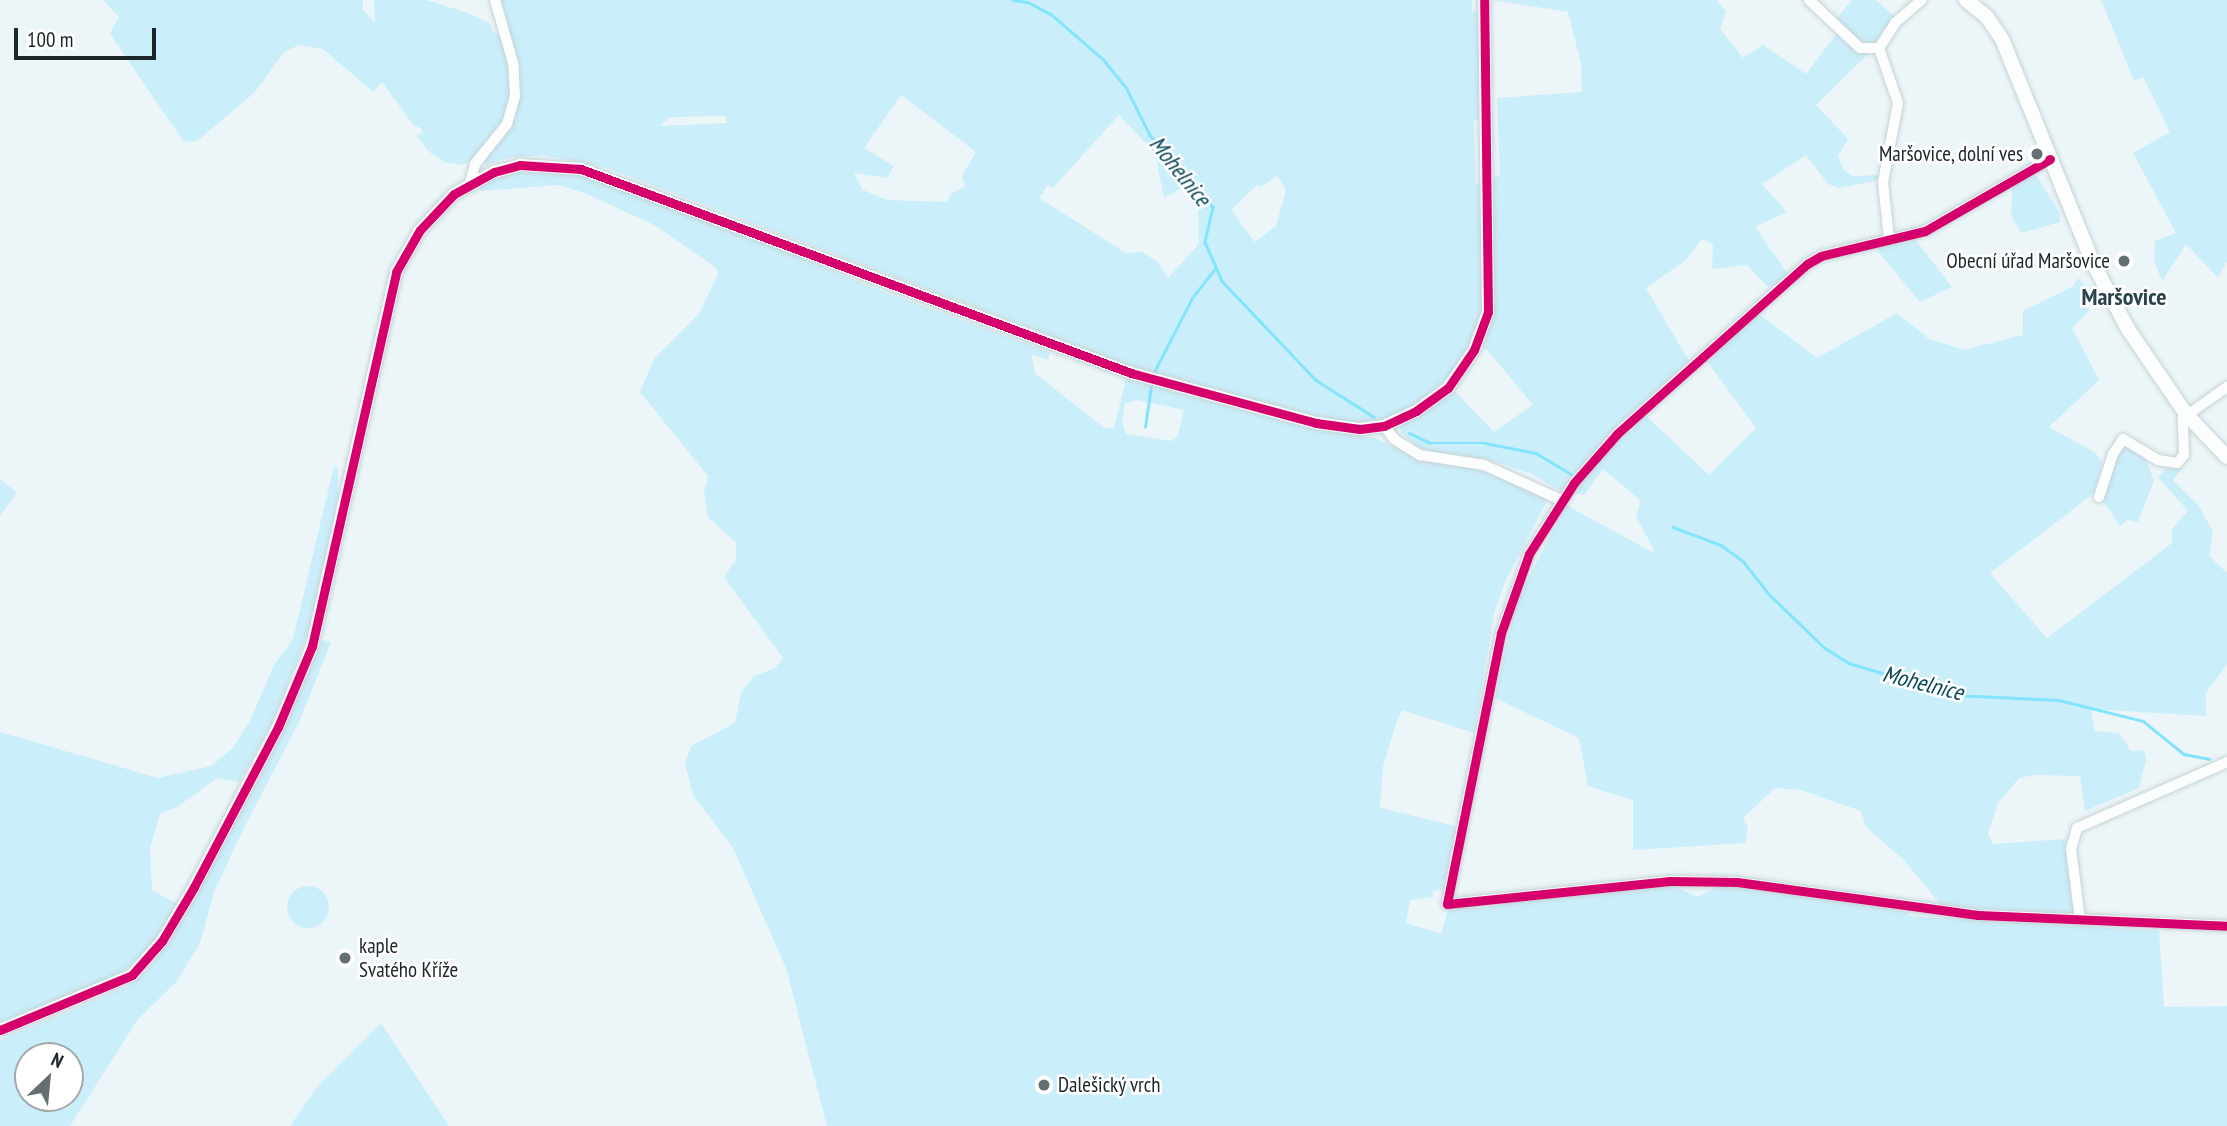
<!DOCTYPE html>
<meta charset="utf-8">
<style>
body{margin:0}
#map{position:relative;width:2227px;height:1126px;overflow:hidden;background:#ecf6f9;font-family:"PT Sans Narrow",sans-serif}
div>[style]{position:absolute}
.green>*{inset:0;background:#caeefa}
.round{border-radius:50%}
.stream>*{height:2.5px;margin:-1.25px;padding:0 1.25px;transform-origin:1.25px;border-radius:1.25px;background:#82e4fd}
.roads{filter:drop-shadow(0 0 2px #c6d2d4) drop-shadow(0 0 2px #c6d2d4)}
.minor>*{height:10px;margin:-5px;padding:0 5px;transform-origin:5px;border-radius:5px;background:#fcfefe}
.tertiary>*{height:12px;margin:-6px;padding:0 6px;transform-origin:6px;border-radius:6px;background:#fcfefe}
.secondary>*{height:14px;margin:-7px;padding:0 7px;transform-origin:7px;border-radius:7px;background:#fcfefe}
.cycleway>*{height:9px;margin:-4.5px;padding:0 4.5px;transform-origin:4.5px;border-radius:4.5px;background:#d6006c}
.dots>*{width:19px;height:19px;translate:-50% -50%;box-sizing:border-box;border:4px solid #fff;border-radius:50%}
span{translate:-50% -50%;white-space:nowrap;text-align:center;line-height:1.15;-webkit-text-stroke:5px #fff;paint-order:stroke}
.poi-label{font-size:21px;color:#1b2629}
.right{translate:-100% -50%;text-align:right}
.left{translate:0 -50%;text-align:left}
.water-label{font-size:23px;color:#0b4856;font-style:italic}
.quarter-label{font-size:24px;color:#2b444c;font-weight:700}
.north{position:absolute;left:14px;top:1042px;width:70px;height:70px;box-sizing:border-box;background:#fff;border:2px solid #a4a8a9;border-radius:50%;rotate:26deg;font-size:19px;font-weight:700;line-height:28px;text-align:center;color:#1b2629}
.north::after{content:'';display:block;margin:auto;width:24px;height:32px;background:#646f72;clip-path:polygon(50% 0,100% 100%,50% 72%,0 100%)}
.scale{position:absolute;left:14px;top:28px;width:142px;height:32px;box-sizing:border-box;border:4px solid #1b2629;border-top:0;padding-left:9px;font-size:21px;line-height:24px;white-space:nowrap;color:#1b2629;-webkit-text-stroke:5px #fff;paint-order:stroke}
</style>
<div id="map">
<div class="green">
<div style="clip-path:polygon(103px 0,363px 0,363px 10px,375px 22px,374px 0,426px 0,468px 13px,489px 23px,495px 34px,501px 33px,513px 88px,504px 120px,476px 157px,462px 165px,445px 162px,429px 152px,416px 135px,423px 133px,421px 128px,414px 126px,382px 82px,373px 92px,323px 49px,299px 45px,284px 52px,255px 92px,233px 111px,197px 141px,184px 142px,116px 43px,110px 33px,119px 17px)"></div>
<div style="clip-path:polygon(evenodd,501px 0,1472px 0,1472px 12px,1478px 10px,1481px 120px,1474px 121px,1476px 184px,1500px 175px,1497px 98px,1582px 92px,1581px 64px,1568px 12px,1493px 0,1717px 0,1726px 12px,1720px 29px,1743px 58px,1763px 45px,1806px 74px,1838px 32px,1868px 54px,1816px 105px,1848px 139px,1838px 156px,1843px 169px,1852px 176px,1879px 175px,1879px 180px,1839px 188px,1828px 184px,1806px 155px,1762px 184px,1787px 212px,1755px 227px,1788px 274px,1769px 288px,1747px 265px,1712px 269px,1713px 244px,1702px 239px,1685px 261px,1646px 288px,1689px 361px,1618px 425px,1630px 433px,1644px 414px,1709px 475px,1756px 428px,1706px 360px,1759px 314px,1817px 358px,1897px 313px,1929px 339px,1964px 350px,2023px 335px,2023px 311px,2072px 287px,2078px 278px,2085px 285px,2080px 296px,2090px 310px,2072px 328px,2099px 380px,2049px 427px,2094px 452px,2102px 462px,2094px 493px,1990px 573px,2047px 638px,2172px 543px,2172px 529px,2188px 511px,2158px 477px,2166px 469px,2183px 468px,2173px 480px,2199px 506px,2213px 532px,2209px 556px,2227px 573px,2227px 664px,2206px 693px,2206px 716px,2091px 709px,2095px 731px,2119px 733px,2131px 751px,2144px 750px,2146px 760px,2139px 788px,2085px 811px,2080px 776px,2036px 775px,2019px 778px,1998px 803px,1988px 834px,1993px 844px,2066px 839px,2074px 914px,1942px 906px,1904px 860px,1866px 827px,1861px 811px,1801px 790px,1775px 788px,1743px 818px,1748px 828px,1745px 843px,1633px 850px,1633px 800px,1588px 786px,1579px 738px,1495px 698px,1515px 605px,1566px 505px,1656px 554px,1636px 516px,1641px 501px,1603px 469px,1584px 495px,1559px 490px,1532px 474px,1486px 459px,1432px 453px,1416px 446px,1401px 432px,1395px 415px,1365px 424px,1333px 420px,1145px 371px,604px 167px,543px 155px,507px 158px,485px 166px,484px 162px,512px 121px,520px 94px,519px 65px,501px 0,901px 95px,976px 152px,962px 176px,965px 186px,951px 194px,947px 202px,887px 200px,863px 190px,854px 173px,887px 178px,894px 166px,864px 148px,901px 95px,501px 0,1119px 115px,1155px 153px,1164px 198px,1189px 184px,1198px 190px,1199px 244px,1168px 278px,1157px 261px,1142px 252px,1126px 253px,1039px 198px,1048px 185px,1053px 188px,1119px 115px,501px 0,725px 116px,727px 123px,660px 126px,670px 117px,725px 116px,501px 0,1277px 176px,1286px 190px,1276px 226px,1255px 242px,1231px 210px,1257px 185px,1261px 187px,1277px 176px,501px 0,1473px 343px,1488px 351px,1533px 405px,1494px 432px,1446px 382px,1473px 343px)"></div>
<div style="clip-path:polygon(1852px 0,1876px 0,1895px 17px,1876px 43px,1861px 45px,1836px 19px)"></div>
<div style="clip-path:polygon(2101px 0,2227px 0,2227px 262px,2218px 278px,2186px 244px,2162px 281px,2154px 260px,2155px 241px,2176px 233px,2133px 153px,2170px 132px,2143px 77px,2134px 81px)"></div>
<div style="clip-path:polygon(evenodd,520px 170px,576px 171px,667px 202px,871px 287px,1050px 352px,1048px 360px,1031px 354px,1035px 373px,1104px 428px,1114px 428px,1126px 379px,1321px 431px,1375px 438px,1422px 460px,1475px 469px,1527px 485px,1547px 501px,1505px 582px,1494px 614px,1474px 733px,1402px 710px,1396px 723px,1383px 767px,1380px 808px,1456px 826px,1443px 889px,1433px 891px,1433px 897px,1410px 900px,1406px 923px,1441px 934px,1449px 907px,1482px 908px,1532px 899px,1674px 886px,1697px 897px,1719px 886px,1753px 887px,1906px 912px,1910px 916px,2159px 931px,2164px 1007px,2227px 1006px,2227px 1126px,827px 1126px,786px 968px,733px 848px,693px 795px,685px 764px,691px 746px,735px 723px,741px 693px,754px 676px,775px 668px,783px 658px,724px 577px,736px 559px,736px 543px,708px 517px,704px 493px,708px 476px,640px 392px,654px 359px,699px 314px,718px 274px,715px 267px,656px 226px,585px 193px,558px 185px,481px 191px,478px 186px,520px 170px,1138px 400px,1184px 410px,1177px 437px,1171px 441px,1126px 434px,1122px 422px,1125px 403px,1138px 400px)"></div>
<div style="clip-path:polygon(2036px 175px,2060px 213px,2060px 222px,2021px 233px,2011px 215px,2012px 187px,2027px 176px)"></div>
<div style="clip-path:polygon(1914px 238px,1952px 287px,1920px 302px,1875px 248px)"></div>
<div style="clip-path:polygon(2127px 442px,2144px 454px,2154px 481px,2138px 522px,2128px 520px,2120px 526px,2101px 498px,2117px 455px)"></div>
<div style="clip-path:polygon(334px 466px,338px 469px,338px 497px,311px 625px,271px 725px,239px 782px,217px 778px,177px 807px,160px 814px,150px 848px,152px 890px,179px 905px,163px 933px,120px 976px,0 1023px,0 732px,158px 778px,211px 766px,232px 749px,249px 723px,274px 665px,293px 639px)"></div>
<div style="clip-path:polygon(0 479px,17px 493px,0 516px)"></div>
<div style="clip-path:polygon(evenodd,322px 640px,331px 642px,300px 720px,241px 834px,214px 892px,200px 943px,177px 981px,138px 1019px,70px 1126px,0 1126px,0 1040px,129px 986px,153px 964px,281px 735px,322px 640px,28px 1056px,70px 1056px,70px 1098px,28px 1098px,28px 1056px)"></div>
<div class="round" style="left:287px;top:886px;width:42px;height:42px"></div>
<div style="clip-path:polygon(381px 1023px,449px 1126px,290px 1126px,317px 1087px)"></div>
</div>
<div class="stream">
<div style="left:1013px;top:0;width:15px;rotate:8deg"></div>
<div style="left:1028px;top:2px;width:27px;rotate:28deg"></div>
<div style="left:1052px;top:15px;width:67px;rotate:40.8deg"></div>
<div style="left:1103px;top:59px;width:38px;rotate:51deg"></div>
<div style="left:1127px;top:89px;width:51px;rotate:63.4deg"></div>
<div style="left:1150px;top:135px;width:96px;rotate:48.8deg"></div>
<div style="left:1213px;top:207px;width:36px;rotate:103deg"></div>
<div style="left:1205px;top:242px;width:43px;rotate:66.4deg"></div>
<div style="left:1222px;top:281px;width:137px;rotate:46.5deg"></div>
<div style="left:1316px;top:380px;width:69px;rotate:32.5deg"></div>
<div style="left:1153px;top:374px;width:85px;rotate:-62.8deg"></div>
<div style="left:1192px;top:298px;width:36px;rotate:-52deg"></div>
<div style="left:1145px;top:427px;width:41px;rotate:-81.7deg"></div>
<div style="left:1409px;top:433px;width:23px;rotate:25deg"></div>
<div style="left:1430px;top:443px;width:55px"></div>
<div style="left:1485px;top:443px;width:52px;rotate:11.1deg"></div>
<div style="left:1536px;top:453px;width:41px;rotate:31deg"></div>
<div style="left:1673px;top:527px;width:51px;rotate:20.6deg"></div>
<div style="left:1721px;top:545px;width:27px;rotate:36deg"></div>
<div style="left:1743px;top:561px;width:42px;rotate:51.8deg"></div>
<div style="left:1769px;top:594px;width:78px;rotate:44deg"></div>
<div style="left:1825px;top:648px;width:28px;rotate:32deg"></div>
<div style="left:1849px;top:663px;width:110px;rotate:16.9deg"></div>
<div style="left:1954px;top:695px;width:105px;rotate:2.7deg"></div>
<div style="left:2059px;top:700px;width:87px;rotate:14deg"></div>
<div style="left:2143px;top:721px;width:53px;rotate:38.8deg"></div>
<div style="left:2184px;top:754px;width:26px;rotate:11deg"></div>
</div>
<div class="roads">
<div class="minor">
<div style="left:1809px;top:0;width:70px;rotate:43.3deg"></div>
<div style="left:1860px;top:48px;width:19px"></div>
<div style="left:2050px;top:159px;width:144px;rotate:150.1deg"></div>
<div style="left:1925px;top:231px;width:107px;rotate:166.5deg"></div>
<div style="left:1821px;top:256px;width:16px;rotate:150deg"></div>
<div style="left:1807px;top:264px;width:255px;rotate:138.2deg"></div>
<div style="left:1617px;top:434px;width:65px;rotate:131.3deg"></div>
<div style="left:1574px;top:483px;width:84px;rotate:122.4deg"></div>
<div style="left:1529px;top:554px;width:84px;rotate:109.5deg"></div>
<div style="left:1501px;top:633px;width:276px;rotate:101.3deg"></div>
<div style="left:1447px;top:904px;width:224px;rotate:-5.9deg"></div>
<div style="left:1670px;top:881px;width:67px;rotate:0.9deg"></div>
<div style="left:1737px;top:882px;width:243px;rotate:7.8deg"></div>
<div style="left:1978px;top:915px;width:249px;rotate:2.5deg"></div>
<div style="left:470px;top:183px;width:20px;rotate:-75deg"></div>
<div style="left:475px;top:164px;width:51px;rotate:-51.3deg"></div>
<div style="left:507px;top:124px;width:29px;rotate:-74deg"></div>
<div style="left:515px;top:96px;width:33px;rotate:-93deg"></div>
<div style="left:513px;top:63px;width:66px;rotate:-105.9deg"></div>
<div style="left:1889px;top:239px;width:57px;rotate:-96deg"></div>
<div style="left:1883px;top:182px;width:80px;rotate:-79.2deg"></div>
<div style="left:1898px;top:103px;width:58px;rotate:-109.1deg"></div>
<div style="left:1879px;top:48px;width:30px;rotate:-57deg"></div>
<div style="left:1895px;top:23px;width:35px;rotate:-41deg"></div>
<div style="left:1384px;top:426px;width:16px;rotate:52deg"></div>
<div style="left:1394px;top:439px;width:31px;rotate:32deg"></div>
<div style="left:1420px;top:455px;width:65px;rotate:8.9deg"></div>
<div style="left:1484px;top:465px;width:85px;rotate:24.4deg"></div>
<div style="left:2099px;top:497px;width:45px;rotate:-72deg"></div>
<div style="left:2113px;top:454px;width:18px;rotate:-56deg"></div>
<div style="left:2123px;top:439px;width:41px;rotate:31deg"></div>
<div style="left:2158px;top:460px;width:19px;rotate:9deg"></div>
<div style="left:2177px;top:463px;width:11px;rotate:-49deg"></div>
<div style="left:2184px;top:455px;width:37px;rotate:-92deg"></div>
<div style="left:2183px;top:418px;width:54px;rotate:-35.2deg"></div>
<div style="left:2080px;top:919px;width:71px;rotate:-97.3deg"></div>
<div style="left:2071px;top:849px;width:22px;rotate:-74deg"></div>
<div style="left:2077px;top:828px;width:164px;rotate:-23.7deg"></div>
</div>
<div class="tertiary">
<div style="left:0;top:1030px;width:143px;rotate:-22.6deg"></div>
<div style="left:132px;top:975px;width:45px;rotate:-48.6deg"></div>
<div style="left:162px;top:941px;width:63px;rotate:-59.3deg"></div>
<div style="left:194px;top:887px;width:181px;rotate:-62.3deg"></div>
<div style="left:278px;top:727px;width:88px;rotate:-67.2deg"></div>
<div style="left:312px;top:646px;width:383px;rotate:-77.3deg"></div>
<div style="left:396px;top:272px;width:48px;rotate:-60.3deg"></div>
<div style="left:420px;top:230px;width:50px;rotate:-46.6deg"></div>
<div style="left:454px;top:194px;width:46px;rotate:-28.8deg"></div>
<div style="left:494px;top:172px;width:27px;rotate:-15deg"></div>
<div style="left:520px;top:165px;width:61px;rotate:3.8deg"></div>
<div style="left:581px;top:169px;width:587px;rotate:20.35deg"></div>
<div style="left:1131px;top:373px;width:192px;rotate:15.1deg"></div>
<div style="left:1316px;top:423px;width:44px;rotate:7.8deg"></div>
<div style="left:1360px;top:429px;width:24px;rotate:-7deg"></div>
<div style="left:1384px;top:426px;width:35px;rotate:-25deg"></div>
<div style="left:1416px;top:411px;width:39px;rotate:-36deg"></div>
<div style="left:1448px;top:388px;width:46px;rotate:-55.6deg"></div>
<div style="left:1474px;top:350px;width:40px;rotate:-69.8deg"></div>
<div style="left:1488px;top:312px;width:312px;rotate:-90.7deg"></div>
</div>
<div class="secondary">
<div style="left:1966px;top:0;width:27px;rotate:39deg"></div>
<div style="left:1987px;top:17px;width:27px;rotate:56deg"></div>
<div style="left:2002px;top:39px;width:242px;rotate:67.9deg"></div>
<div style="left:2093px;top:263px;width:75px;rotate:62.1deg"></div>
<div style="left:2128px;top:329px;width:103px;rotate:55.7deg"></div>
<div style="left:2186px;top:414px;width:59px;rotate:46.4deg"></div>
</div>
</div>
<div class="cycleway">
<div style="left:2050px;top:159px;width:144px;rotate:150.1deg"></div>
<div style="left:1925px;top:231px;width:107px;rotate:166.5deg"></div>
<div style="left:1821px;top:256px;width:16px;rotate:150deg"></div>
<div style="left:1807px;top:264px;width:255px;rotate:138.2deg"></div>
<div style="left:1617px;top:434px;width:65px;rotate:131.3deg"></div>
<div style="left:1574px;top:483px;width:84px;rotate:122.4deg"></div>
<div style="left:1529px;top:554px;width:84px;rotate:109.5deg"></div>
<div style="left:1501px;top:633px;width:276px;rotate:101.3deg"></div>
<div style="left:1447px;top:904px;width:224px;rotate:-5.9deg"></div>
<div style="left:1670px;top:881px;width:67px;rotate:0.9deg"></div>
<div style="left:1737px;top:882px;width:243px;rotate:7.8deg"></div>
<div style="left:1978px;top:915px;width:249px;rotate:2.5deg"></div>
<div style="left:0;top:1030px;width:143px;rotate:-22.6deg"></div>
<div style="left:132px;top:975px;width:45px;rotate:-48.6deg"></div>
<div style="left:162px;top:941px;width:63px;rotate:-59.3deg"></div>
<div style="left:194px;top:887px;width:181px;rotate:-62.3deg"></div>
<div style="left:278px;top:727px;width:88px;rotate:-67.2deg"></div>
<div style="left:312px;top:646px;width:383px;rotate:-77.3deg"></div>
<div style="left:396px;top:272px;width:48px;rotate:-60.3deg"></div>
<div style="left:420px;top:230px;width:50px;rotate:-46.6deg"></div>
<div style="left:454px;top:194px;width:46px;rotate:-28.8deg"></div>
<div style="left:494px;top:172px;width:27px;rotate:-15deg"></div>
<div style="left:520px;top:165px;width:61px;rotate:3.8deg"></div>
<div style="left:581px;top:169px;width:587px;rotate:20.35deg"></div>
<div style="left:1131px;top:373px;width:192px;rotate:15.1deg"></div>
<div style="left:1316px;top:423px;width:44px;rotate:7.8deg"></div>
<div style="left:1360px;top:429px;width:24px;rotate:-7deg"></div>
<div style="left:1384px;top:426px;width:35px;rotate:-25deg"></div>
<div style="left:1416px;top:411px;width:39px;rotate:-36deg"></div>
<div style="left:1448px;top:388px;width:46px;rotate:-55.6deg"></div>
<div style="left:1474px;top:350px;width:40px;rotate:-69.8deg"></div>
<div style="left:1488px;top:312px;width:312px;rotate:-90.7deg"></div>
</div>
<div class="dots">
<div style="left:2037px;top:154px;background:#646f72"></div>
<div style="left:2124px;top:261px;background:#646f72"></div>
<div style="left:345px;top:958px;background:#646f72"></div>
<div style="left:1044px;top:1085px;background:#646f72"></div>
</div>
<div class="poi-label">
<span class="right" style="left:2023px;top:154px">Maršovice, dolní ves</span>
<span class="right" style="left:2110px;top:261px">Obecní úřad Maršovice</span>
<span class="left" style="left:359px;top:958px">kaple<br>Svatého Kříže</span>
<span class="left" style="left:1058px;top:1085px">Dalešický vrch</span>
</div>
<div class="water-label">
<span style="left:1180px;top:171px;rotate:51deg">Mohelnice</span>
<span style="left:1923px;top:683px;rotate:14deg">Mohelnice</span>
</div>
<div class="quarter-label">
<span style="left:2124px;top:297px">Maršovice</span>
</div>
<div class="north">N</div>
<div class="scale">100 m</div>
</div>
